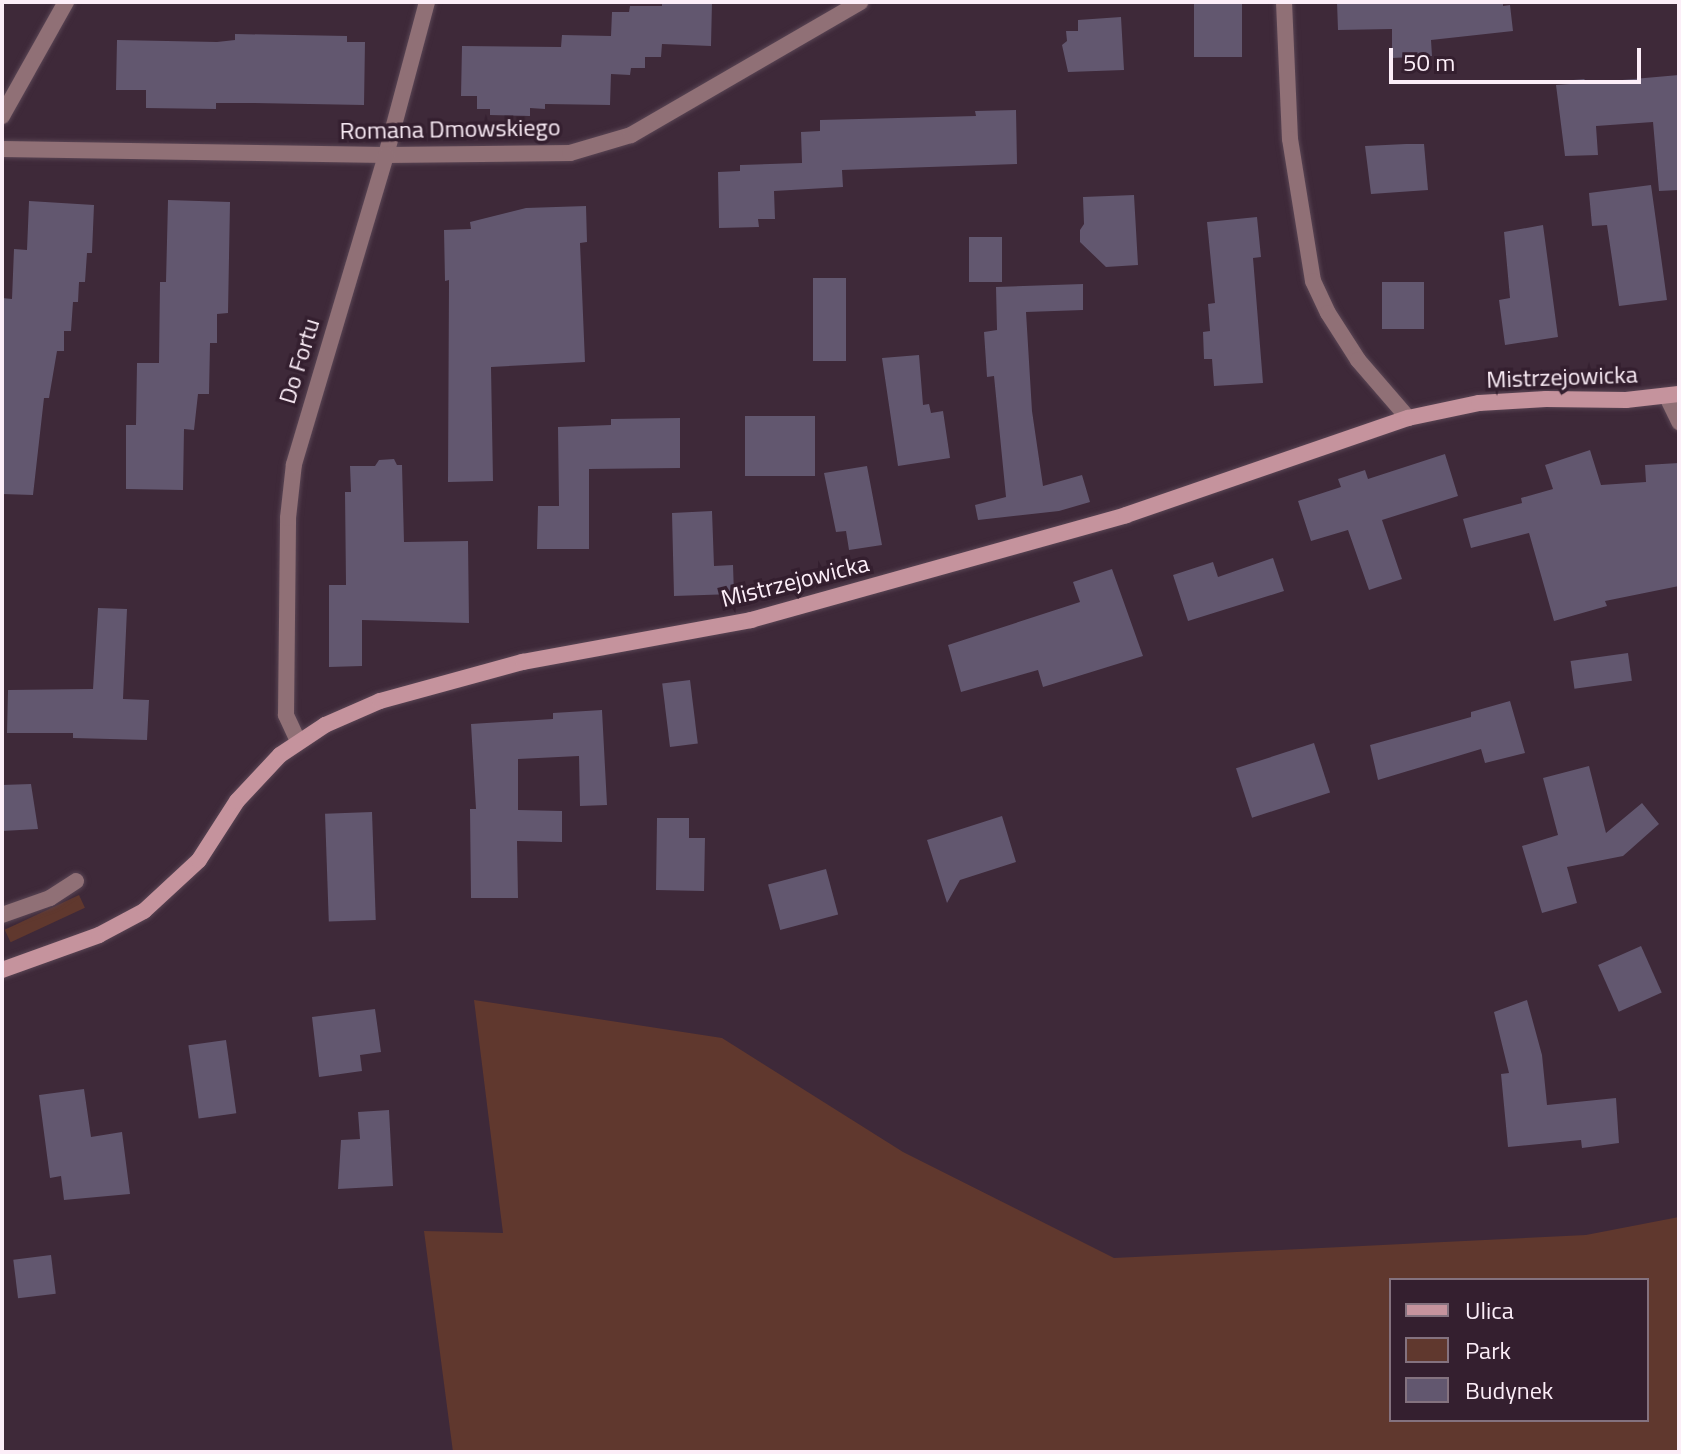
<!DOCTYPE html>
<style>
body{margin:0}
#map{position:relative;width:1681px;height:1454px;overflow:hidden;background:#3e2939;font-family:"Titillium Web",sans-serif}
div>[style]{position:absolute}
.green>*{inset:0;background:#60382e;transform-origin:0 0}
.building>*{inset:0;background:#62576f;transform-origin:0 0}
.roads{filter:drop-shadow(0 0 2px #594554) drop-shadow(0 0 2px #594554)}
.lane>*{height:16px;margin:-8px;padding:0 8px;transform-origin:8px;border-radius:8px;background:#907076}
.street>*{height:16px;margin:-8px;padding:0 8px;transform-origin:8px;border-radius:8px;background:#907076}
.secondary>*{height:16px;margin:-8px;padding:0 8px;transform-origin:8px;border-radius:8px;background:#c5939d}
span{translate:-50% -50%;white-space:nowrap;text-align:center;line-height:1.15;-webkit-text-stroke:7px #341f2f;paint-order:stroke}
.street-label{font-size:24px;color:#fceef8}
.frame{position:absolute;inset:0;border:4px solid #fceef8;pointer-events:none}
.legend{position:absolute;left:1389px;top:1278px;width:260px;height:144px;box-sizing:border-box;background:#341f2f;border:2px solid #84727f;margin:0;padding:10px 14px;list-style:none;font-size:24px;color:#fceef8}
.legend li{display:flex;align-items:center;gap:16px;height:40px}
.legend b{width:40px;border:2px solid #84727f}
.scale{position:absolute;left:1389px;top:48px;width:252px;height:36px;box-sizing:border-box;border:4px solid #fceef8;border-top:0;padding-left:10px;font-size:24px;line-height:28px;white-space:nowrap;color:#fceef8;-webkit-text-stroke:6px #341f2f;paint-order:stroke}
</style>
<div id="map">
<div class="green">
<div style="left:79px;top:895px;width:14px;height:82px;rotate:65deg"></div>
<div style="clip-path:polygon(evenodd,474px 1000px,722px 1038px,903px 1152px,1114px 1258px,1586px 1235px,1679px 1217px,1679px 1452px,453px 1452px,424px 1231px,503px 1233px,474px 1000px,1647px 1280px,1647px 1420px,1391px 1420px,1391px 1280px,1647px 1280px)"></div>
</div>
<div class="building">
<div style="clip-path:polygon(662px 2px,712px 2px,711px 46px,662px 44px,661px 57px,645px 57px,645px 68px,631px 68px,630px 75px,611px 74px,610px 105px,545px 104px,545px 109px,530px 108px,530px 116px,490px 115px,490px 109px,477px 109px,477px 96px,461px 96px,462px 46px,561px 47px,562px 35px,611px 36px,612px 12px,629px 12px,630px 6px,662px 6px)"></div>
<div style="left:1194px;top:2px;width:48px;height:55px"></div>
<div style="clip-path:polygon(1337px 2px,1503px 2px,1503px 6px,1510px 5px,1513px 31px,1431px 40px,1432px 56px,1392px 58px,1392px 29px,1338px 30px)"></div>
<div style="clip-path:polygon(1121px 17px,1124px 70px,1068px 72px,1062px 45px,1067px 41px,1066px 31px,1078px 31px,1078px 20px)"></div>
<div style="clip-path:polygon(235px 34px,347px 36px,347px 42px,365px 42px,364px 105px,250px 103px,216px 103px,216px 109px,146px 108px,146px 90px,116px 90px,117px 40px,217px 42px,235px 40px)"></div>
<div style="clip-path:polygon(1679px 75px,1679px 190px,1659px 191px,1653px 122px,1596px 126px,1598px 155px,1565px 156px,1556px 85px,1570px 84px,1573px 80px,1584px 79px,1588px 83px)"></div>
<div style="clip-path:polygon(1016px 110px,1017px 164px,842px 170px,843px 187px,774px 191px,775px 219px,758px 219px,759px 227px,719px 228px,718px 172px,740px 171px,740px 165px,802px 163px,801px 132px,820px 131px,820px 120px,976px 116px,975px 111px)"></div>
<div style="clip-path:polygon(1406px 144px,1424px 144px,1428px 190px,1371px 194px,1365px 146px)"></div>
<div style="clip-path:polygon(1651px 185px,1667px 300px,1619px 306px,1607px 225px,1592px 226px,1589px 193px)"></div>
<div style="clip-path:polygon(1134px 195px,1138px 265px,1106px 267px,1080px 242px,1080px 230px,1084px 224px,1083px 197px)"></div>
<div style="clip-path:polygon(168px 200px,230px 202px,228px 313px,217px 314px,217px 343px,210px 343px,209px 394px,198px 394px,194px 430px,184px 429px,183px 490px,126px 489px,126px 425px,136px 425px,137px 363px,159px 363px,160px 282px,166px 282px)"></div>
<div style="clip-path:polygon(29px 201px,94px 205px,92px 253px,87px 253px,85px 282px,79px 282px,78px 302px,73px 302px,71px 331px,64px 331px,64px 351px,57px 351px,49px 398px,44px 398px,33px 495px,2px 494px,2px 298px,12px 299px,14px 249px,27px 250px)"></div>
<div style="clip-path:polygon(586px 206px,587px 242px,580px 243px,585px 362px,491px 367px,493px 481px,448px 482px,449px 280px,445px 281px,444px 230px,471px 229px,470px 222px,526px 208px)"></div>
<div style="clip-path:polygon(1257px 217px,1261px 257px,1253px 258px,1263px 383px,1214px 386px,1212px 359px,1204px 359px,1203px 332px,1210px 331px,1208px 304px,1215px 303px,1207px 222px)"></div>
<div style="clip-path:polygon(1543px 225px,1558px 337px,1505px 345px,1499px 300px,1510px 298px,1504px 232px)"></div>
<div style="left:969px;top:237px;width:33px;height:45px"></div>
<div style="left:813px;top:278px;width:33px;height:83px"></div>
<div style="left:1424px;top:282px;width:47px;height:42px;rotate:90deg"></div>
<div style="clip-path:polygon(1083px 284px,1083px 310px,1026px 312px,1032px 411px,1043px 486px,1082px 475px,1090px 502px,1059px 511px,978px 520px,975px 505px,1006px 497px,994px 376px,987px 377px,984px 332px,997px 330px,996px 287px)"></div>
<div style="clip-path:polygon(919px 355px,923px 405px,929px 404px,931px 413px,943px 411px,950px 458px,898px 466px,882px 358px)"></div>
<div style="left:745px;top:416px;width:70px;height:60px"></div>
<div style="clip-path:polygon(680px 418px,680px 468px,589px 469px,589px 549px,537px 549px,538px 506px,559px 506px,558px 427px,611px 425px,611px 419px)"></div>
<div style="clip-path:polygon(1590px 450px,1601px 485px,1646px 482px,1645px 465px,1679px 463px,1679px 586px,1605px 601px,1607px 606px,1554px 621px,1529px 533px,1471px 548px,1463px 519px,1522px 503px,1521px 498px,1553px 489px,1545px 465px)"></div>
<div style="clip-path:polygon(1445px 454px,1458px 496px,1382px 520px,1402px 579px,1369px 590px,1348px 530px,1311px 541px,1298px 501px,1341px 487px,1338px 479px,1365px 470px,1368px 479px)"></div>
<div style="clip-path:polygon(394px 459px,397px 465px,402px 465px,404px 542px,468px 541px,469px 623px,362px 620px,362px 666px,329px 667px,329px 585px,346px 585px,345px 492px,351px 492px,350px 466px,375px 466px,379px 460px)"></div>
<div style="clip-path:polygon(867px 466px,882px 545px,849px 550px,846px 531px,836px 532px,824px 473px)"></div>
<div style="clip-path:polygon(712px 511px,714px 566px,733px 565px,734px 594px,674px 596px,672px 513px)"></div>
<div style="clip-path:polygon(1273px 558px,1284px 591px,1188px 621px,1173px 575px,1213px 562px,1218px 577px)"></div>
<div style="clip-path:polygon(1112px 569px,1143px 656px,1043px 687px,1038px 670px,961px 692px,948px 645px,1080px 602px,1073px 582px)"></div>
<div style="clip-path:polygon(98px 608px,127px 609px,123px 699px,149px 700px,147px 740px,73px 738px,73px 733px,7px 733px,8px 690px,93px 689px)"></div>
<div style="left:1628px;top:653px;width:28px;height:58px;rotate:82deg"></div>
<div style="left:690px;top:680px;width:64px;height:28px;rotate:83deg"></div>
<div style="clip-path:polygon(1510px 701px,1525px 753px,1485px 763px,1481px 749px,1378px 780px,1370px 745px,1471px 717px,1471px 712px)"></div>
<div style="clip-path:polygon(602px 710px,607px 805px,580px 806px,579px 756px,518px 759px,518px 810px,562px 811px,562px 842px,517px 841px,518px 898px,471px 898px,470px 809px,476px 809px,471px 724px,553px 719px,553px 713px)"></div>
<div style="left:1314px;top:743px;width:52px;height:82px;rotate:72deg"></div>
<div style="clip-path:polygon(1589px 766px,1606px 833px,1642px 803px,1659px 824px,1623px 856px,1567px 867px,1577px 903px,1542px 913px,1522px 846px,1558px 835px,1543px 778px)"></div>
<div style="clip-path:polygon(31px 784px,38px 829px,2px 831px,2px 785px)"></div>
<div style="left:372px;top:812px;width:108px;height:47px;rotate:88deg"></div>
<div style="clip-path:polygon(1002px 816px,1016px 862px,960px 880px,947px 903px,927px 840px)"></div>
<div style="clip-path:polygon(657px 818px,689px 818px,689px 838px,705px 838px,704px 891px,656px 890px)"></div>
<div style="left:826px;top:869px;width:47px;height:60px;rotate:75deg"></div>
<div style="left:1641px;top:946px;width:51px;height:47px;rotate:66deg"></div>
<div style="clip-path:polygon(1527px 1000px,1542px 1055px,1547px 1105px,1616px 1098px,1619px 1143px,1582px 1148px,1581px 1140px,1508px 1147px,1501px 1074px,1509px 1073px,1494px 1012px)"></div>
<div style="clip-path:polygon(375px 1009px,381px 1052px,360px 1055px,362px 1071px,319px 1077px,312px 1017px)"></div>
<div style="left:226px;top:1040px;width:74px;height:38px;rotate:82deg"></div>
<div style="clip-path:polygon(84px 1089px,91px 1137px,122px 1132px,130px 1194px,64px 1200px,61px 1176px,50px 1178px,39px 1095px)"></div>
<div style="clip-path:polygon(389px 1110px,393px 1186px,338px 1189px,341px 1140px,360px 1139px,358px 1112px)"></div>
<div style="left:51px;top:1255px;width:39px;height:38px;rotate:83deg"></div>
</div>
<div class="roads">
<div class="lane">
<div style="left:1284px;top:2px;width:137px;rotate:87.5deg"></div>
<div style="left:1290px;top:139px;width:144px;rotate:80.8deg"></div>
<div style="left:1313px;top:281px;width:35px;rotate:65deg"></div>
<div style="left:1328px;top:313px;width:56px;rotate:57.4deg"></div>
<div style="left:1358px;top:360px;width:77px;rotate:49.2deg"></div>
<div style="left:386px;top:155px;width:158px;rotate:-75deg"></div>
<div style="left:2px;top:915px;width:51px;rotate:-19.5deg"></div>
<div style="left:50px;top:898px;width:31px;rotate:-33deg"></div>
</div>
<div class="street">
<div style="left:2px;top:116px;width:131px;rotate:-60.7deg"></div>
<div style="left:2px;top:149px;width:384px;rotate:0.9deg"></div>
<div style="left:386px;top:155px;width:184px;rotate:-0.6deg"></div>
<div style="left:570px;top:153px;width:64px;rotate:-16.4deg"></div>
<div style="left:631px;top:135px;width:265px;rotate:-30.1deg"></div>
<div style="left:1667px;top:397px;width:28px;rotate:64deg"></div>
<div style="left:298px;top:741px;width:29px;rotate:-115deg"></div>
<div style="left:286px;top:715px;width:197px;rotate:-89.4deg"></div>
<div style="left:288px;top:518px;width:54px;rotate:-83.7deg"></div>
<div style="left:294px;top:464px;width:322px;rotate:-73.4deg"></div>
</div>
<div class="secondary">
<div style="left:2px;top:970px;width:103px;rotate:-19.8deg"></div>
<div style="left:99px;top:935px;width:51px;rotate:-28.1deg"></div>
<div style="left:144px;top:911px;width:75px;rotate:-42.8deg"></div>
<div style="left:199px;top:860px;width:70px;rotate:-57.2deg"></div>
<div style="left:237px;top:801px;width:63px;rotate:-46.9deg"></div>
<div style="left:280px;top:755px;width:54px;rotate:-33.7deg"></div>
<div style="left:325px;top:725px;width:60px;rotate:-23.6deg"></div>
<div style="left:380px;top:701px;width:148px;rotate:-15.3deg"></div>
<div style="left:523px;top:662px;width:232px;rotate:-10.4deg"></div>
<div style="left:751px;top:620px;width:389px;rotate:-15.6deg"></div>
<div style="left:1126px;top:515px;width:298px;rotate:-19deg"></div>
<div style="left:1408px;top:418px;width:73px;rotate:-11.9deg"></div>
<div style="left:1479px;top:403px;width:67px;rotate:-3.4deg"></div>
<div style="left:1546px;top:399px;width:80px;rotate:0.7deg"></div>
<div style="left:1626px;top:400px;width:53px;rotate:-6.5deg"></div>
</div>
</div>
<div class="street-label">
<span style="left:450px;top:129px;rotate:-1deg">Romana Dmowskiego</span>
<span style="left:299px;top:361px;rotate:-73deg">Do Fortu</span>
<span style="left:1562px;top:377px;rotate:-2deg">Mistrzejowicka</span>
<span style="left:795px;top:581px;rotate:-14deg">Mistrzejowicka</span>
</div>
<div class="frame"></div>
<ul class="legend">
<li><b style="height:10px;background:#c5939d"></b>Ulica</li>
<li><b style="height:22px;background:#60382e"></b>Park</li>
<li><b style="height:22px;background:#62576f"></b>Budynek</li>
</ul>
<div class="scale">50 m</div>
</div>
